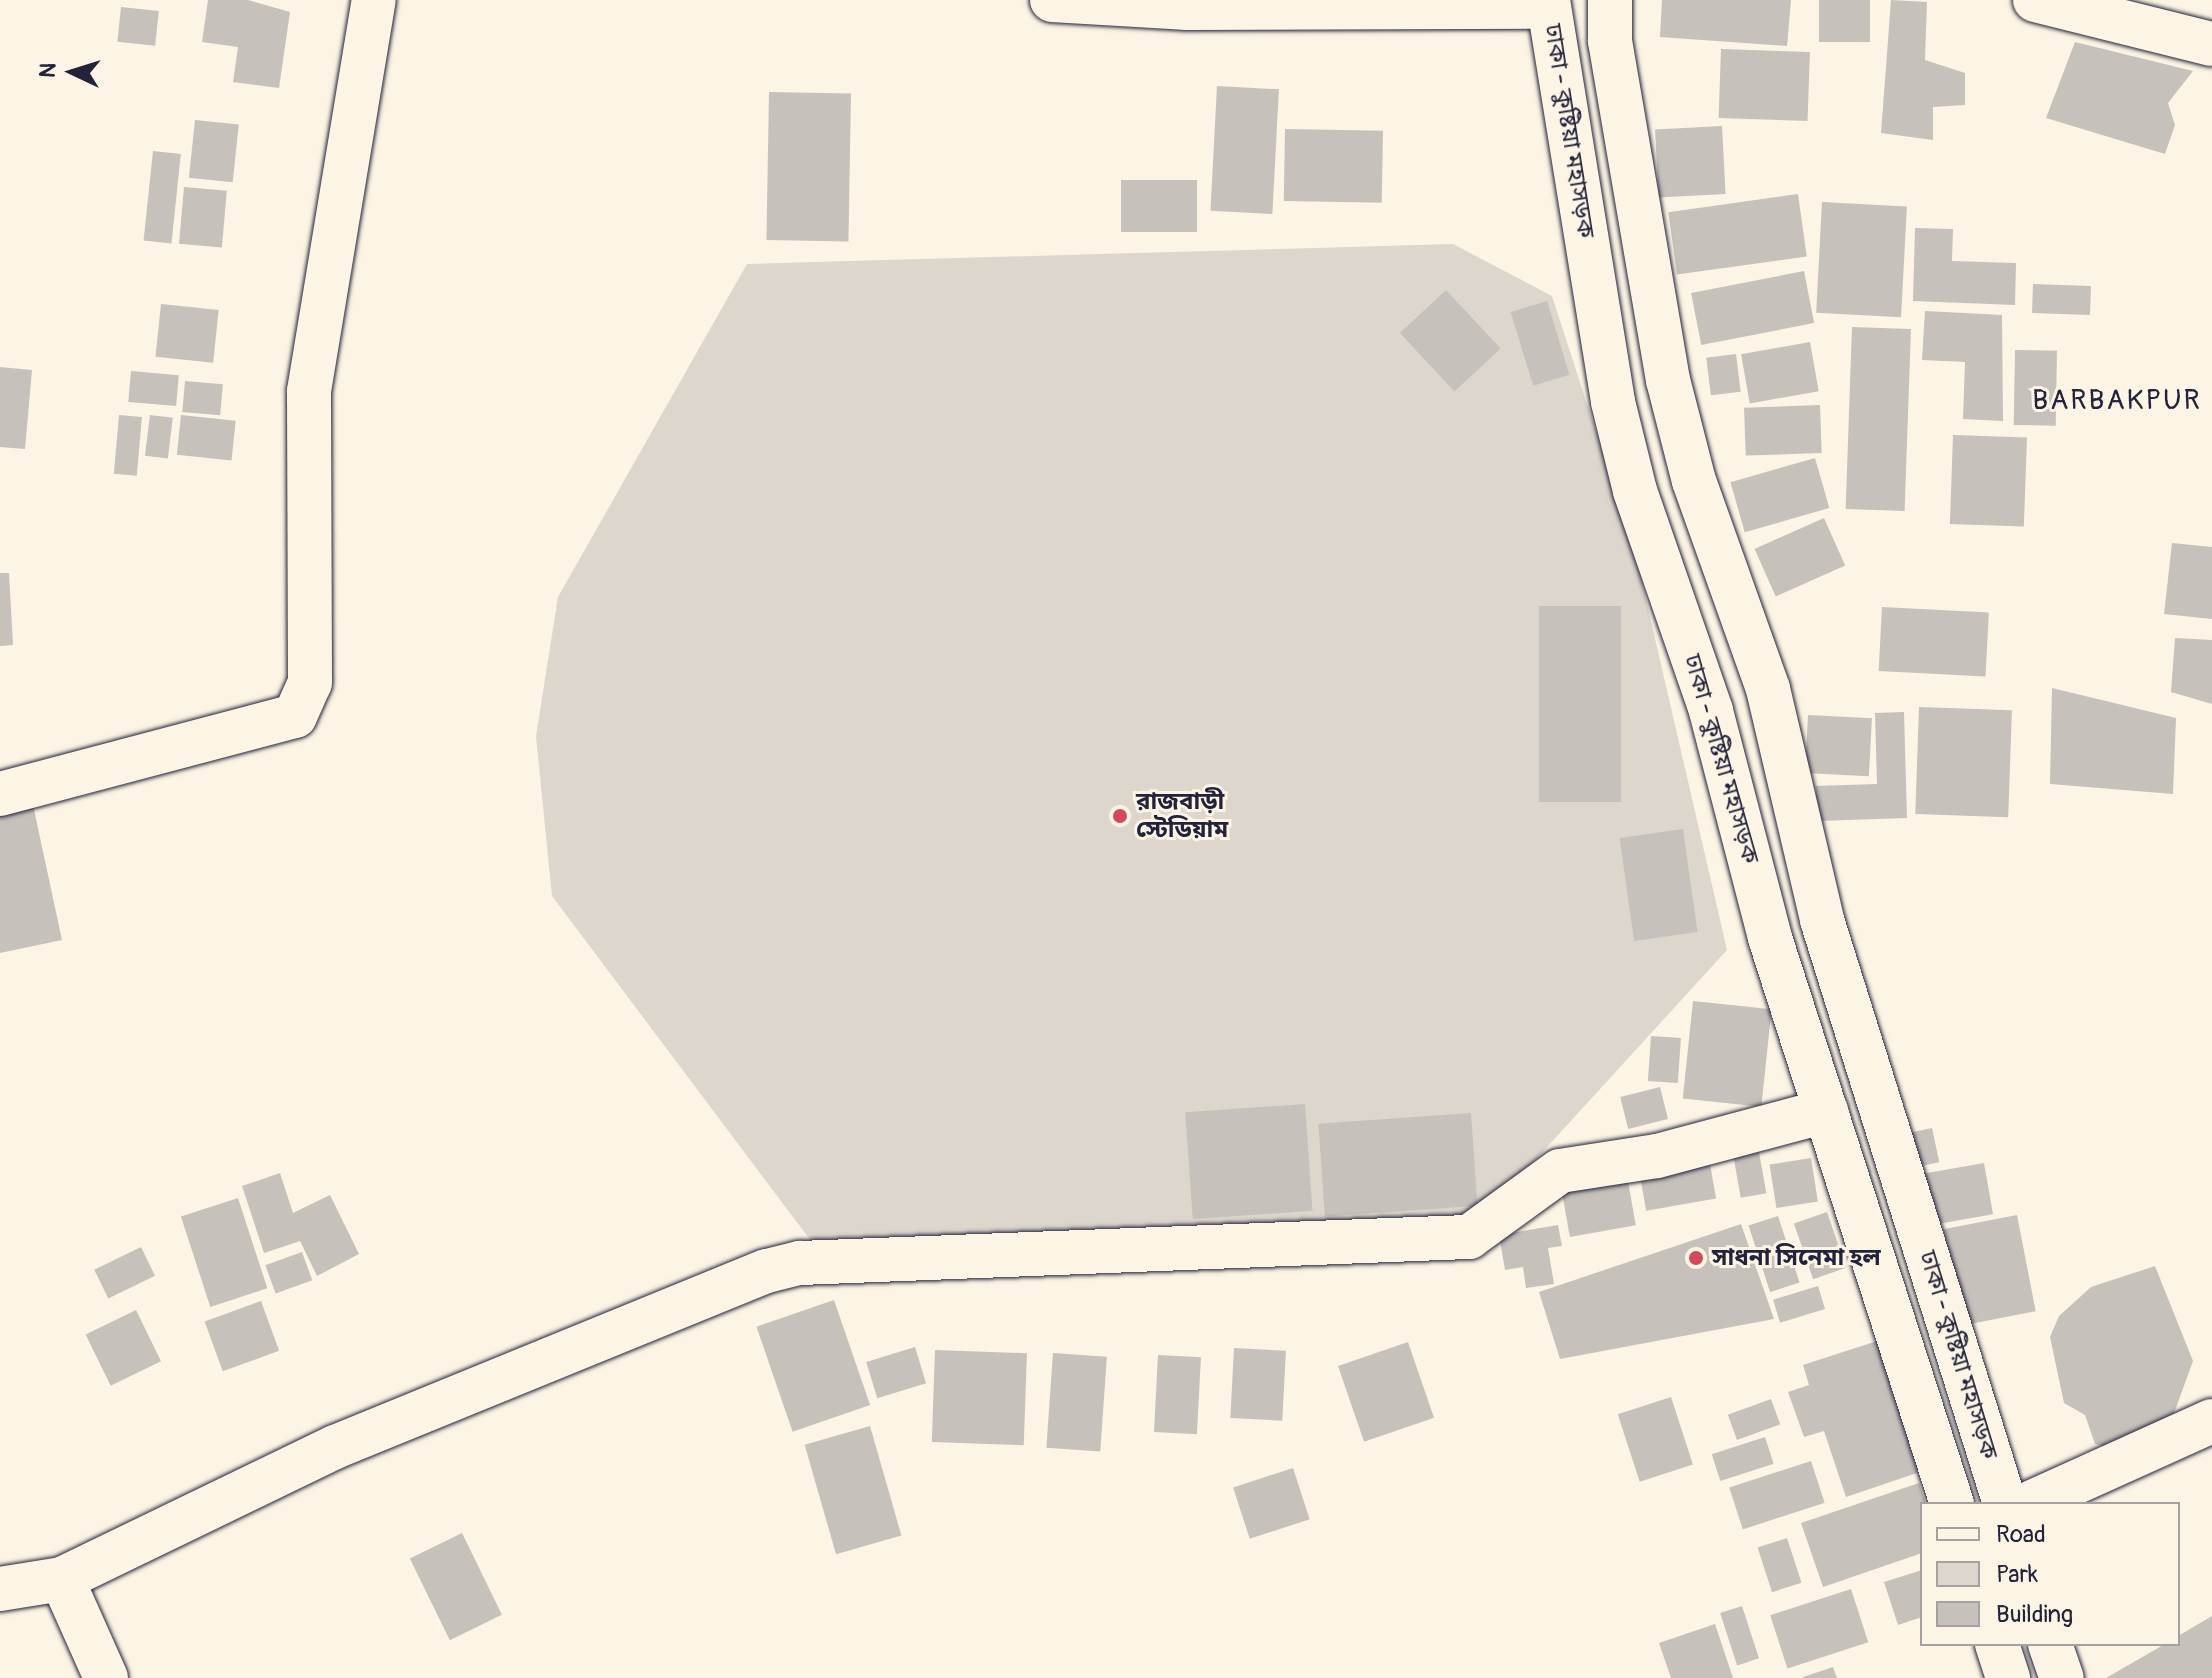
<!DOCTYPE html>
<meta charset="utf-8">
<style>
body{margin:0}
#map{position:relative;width:2212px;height:1678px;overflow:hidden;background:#fcf5e5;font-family:Pangolin,"Noto Sans Bengali",sans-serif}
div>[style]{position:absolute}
.green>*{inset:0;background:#dcd6cc}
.building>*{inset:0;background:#c6c1bb;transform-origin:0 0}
.roads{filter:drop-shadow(0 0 2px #22223b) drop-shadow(0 0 2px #22223b)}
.minor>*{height:44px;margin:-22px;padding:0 22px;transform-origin:22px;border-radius:22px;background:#fcf5e5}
.major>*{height:44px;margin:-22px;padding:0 22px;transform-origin:22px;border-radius:22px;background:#fcf5e5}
.dots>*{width:22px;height:22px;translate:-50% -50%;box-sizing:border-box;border:4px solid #fcf5e5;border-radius:50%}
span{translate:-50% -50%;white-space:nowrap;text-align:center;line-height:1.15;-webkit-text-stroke:6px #fcf5e5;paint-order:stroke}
.street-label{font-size:24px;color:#22223b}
.poi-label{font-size:24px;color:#22223b;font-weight:700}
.left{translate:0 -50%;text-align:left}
.quarter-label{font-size:28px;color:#22223b;letter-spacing:2px}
.legend{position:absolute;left:1920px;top:1502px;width:260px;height:144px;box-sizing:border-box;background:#fcf5e5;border:2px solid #a5a1a1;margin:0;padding:10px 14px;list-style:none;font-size:24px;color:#22223b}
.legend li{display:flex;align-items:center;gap:16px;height:40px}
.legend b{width:40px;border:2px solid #a5a1a1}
.north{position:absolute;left:32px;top:32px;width:80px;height:80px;-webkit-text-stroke:6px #fcf5e5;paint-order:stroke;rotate:274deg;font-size:22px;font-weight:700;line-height:32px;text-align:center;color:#22223b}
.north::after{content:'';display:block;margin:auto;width:28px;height:36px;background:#22223b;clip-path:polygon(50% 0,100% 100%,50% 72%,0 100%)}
</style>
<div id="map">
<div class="green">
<div style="clip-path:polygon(1453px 244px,1552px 296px,1635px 552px,1727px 950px,1475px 1226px,814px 1245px,552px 896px,536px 736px,558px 597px,747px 264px)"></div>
</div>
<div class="building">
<div style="clip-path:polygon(208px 0,248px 0,290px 12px,279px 88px,233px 82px,238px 47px,202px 42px)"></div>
<div style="clip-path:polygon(1662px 0,1791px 0,1787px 46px,1660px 37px)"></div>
<div style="left:1819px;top:0;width:51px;height:42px"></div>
<div style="clip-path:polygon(1891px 0,1927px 2px,1925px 60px,1965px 73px,1965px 105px,1933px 107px,1933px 140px,1881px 133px)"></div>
<div style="left:121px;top:7px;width:38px;height:35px;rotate:6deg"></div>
<div style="clip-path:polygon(2075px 42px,2193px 71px,2168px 103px,2175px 125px,2165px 154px,2046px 118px)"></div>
<div style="left:1721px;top:49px;width:89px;height:69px;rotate:2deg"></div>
<div style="left:1217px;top:86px;width:62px;height:125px;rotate:3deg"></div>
<div style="left:769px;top:92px;width:82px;height:148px;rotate:1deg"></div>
<div style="left:195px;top:120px;width:44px;height:58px;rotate:6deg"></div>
<div style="left:1722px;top:126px;width:68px;height:67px;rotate:87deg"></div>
<div style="left:1285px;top:129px;width:98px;height:72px;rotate:1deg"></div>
<div style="left:153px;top:151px;width:28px;height:90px;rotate:6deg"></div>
<div style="left:1121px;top:180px;width:76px;height:52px"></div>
<div style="left:184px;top:187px;width:43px;height:57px;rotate:5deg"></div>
<div style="left:1798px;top:194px;width:63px;height:131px;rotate:82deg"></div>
<div style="left:1822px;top:202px;width:85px;height:111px;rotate:3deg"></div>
<div style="clip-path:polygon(1915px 228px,1953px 229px,1952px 261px,2016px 263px,2015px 305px,1913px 301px)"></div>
<div style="left:1804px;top:271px;width:53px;height:115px;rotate:79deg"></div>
<div style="left:2033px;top:284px;width:58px;height:29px;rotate:2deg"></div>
<div style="left:1446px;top:290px;width:80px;height:63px;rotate:47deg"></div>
<div style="left:1547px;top:301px;width:77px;height:38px;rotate:73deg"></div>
<div style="left:161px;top:304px;width:58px;height:53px;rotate:6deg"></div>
<div style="clip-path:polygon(1925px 311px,2002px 315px,2003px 421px,1963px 419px,1965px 362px,1922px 360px)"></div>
<div style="left:1852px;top:327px;width:59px;height:182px;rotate:2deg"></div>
<div style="left:1810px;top:342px;width:50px;height:70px;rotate:80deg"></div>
<div style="left:2015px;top:350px;width:42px;height:75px;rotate:1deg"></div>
<div style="left:1736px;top:354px;width:38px;height:30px;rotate:83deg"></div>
<div style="clip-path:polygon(0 367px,32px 370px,25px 449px,0 447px)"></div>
<div style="left:131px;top:371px;width:48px;height:31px;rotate:5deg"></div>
<div style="left:185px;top:381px;width:38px;height:31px;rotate:5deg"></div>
<div style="left:1820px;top:405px;width:48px;height:76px;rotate:88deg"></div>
<div style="left:119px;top:415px;width:23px;height:59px;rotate:5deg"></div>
<div style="left:150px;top:415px;width:23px;height:41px;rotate:7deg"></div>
<div style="left:181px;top:415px;width:55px;height:40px;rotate:6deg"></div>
<div style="left:1953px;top:435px;width:74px;height:89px;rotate:2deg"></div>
<div style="left:1815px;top:458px;width:52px;height:88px;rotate:74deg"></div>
<div style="left:1824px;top:518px;width:52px;height:76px;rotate:66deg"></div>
<div style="clip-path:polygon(2172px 543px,2212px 547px,2212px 619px,2164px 614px)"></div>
<div style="clip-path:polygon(0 573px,9px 573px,13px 645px,0 646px)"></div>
<div style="left:1539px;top:606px;width:82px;height:196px"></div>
<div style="left:1882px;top:607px;width:107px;height:64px;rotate:3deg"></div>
<div style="clip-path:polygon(2175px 638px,2212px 640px,2212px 704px,2171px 692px)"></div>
<div style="clip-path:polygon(2052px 688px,2176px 718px,2173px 794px,2050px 784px)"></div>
<div style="left:1919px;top:707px;width:93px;height:107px;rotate:2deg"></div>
<div style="clip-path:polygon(1904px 712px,1907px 818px,1817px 821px,1816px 786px,1877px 784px,1875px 713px)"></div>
<div style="left:1808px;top:715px;width:64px;height:58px;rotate:3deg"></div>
<div style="clip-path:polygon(30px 791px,62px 940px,0 953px,0 798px)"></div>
<div style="left:1683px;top:829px;width:104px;height:64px;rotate:82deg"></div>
<div style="left:1693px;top:1001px;width:79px;height:98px;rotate:6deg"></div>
<div style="left:1651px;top:1036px;width:30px;height:45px;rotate:4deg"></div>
<div style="left:1660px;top:1087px;width:33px;height:41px;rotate:76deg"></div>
<div style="left:1305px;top:1104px;width:107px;height:120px;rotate:86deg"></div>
<div style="left:1471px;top:1113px;width:93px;height:153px;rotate:86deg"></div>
<div style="left:1932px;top:1128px;width:35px;height:29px;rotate:78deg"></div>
<div style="left:1758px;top:1146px;width:48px;height:26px;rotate:80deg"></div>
<div style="left:1811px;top:1158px;width:44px;height:42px;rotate:81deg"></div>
<div style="left:1984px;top:1163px;width:52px;height:62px;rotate:80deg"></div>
<div style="left:1710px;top:1164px;width:35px;height:71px;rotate:80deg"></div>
<div style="clip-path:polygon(280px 1173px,293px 1213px,330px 1195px,359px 1254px,317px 1276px,300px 1241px,264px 1253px,242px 1186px)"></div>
<div style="left:1628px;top:1181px;width:45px;height:67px;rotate:80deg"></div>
<div style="left:238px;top:1198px;width:95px;height:60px;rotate:72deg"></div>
<div style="left:1827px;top:1212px;width:59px;height:35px;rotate:71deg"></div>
<div style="left:2017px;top:1215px;width:98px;height:75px;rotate:79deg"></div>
<div style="left:1778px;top:1216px;width:70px;height:31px;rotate:72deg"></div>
<div style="clip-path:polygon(1741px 1224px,1774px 1319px,1560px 1359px,1539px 1292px)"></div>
<div style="clip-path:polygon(1558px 1225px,1562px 1246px,1548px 1248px,1554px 1284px,1526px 1288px,1523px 1267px,1505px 1270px,1499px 1235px)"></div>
<div style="left:141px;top:1247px;width:32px;height:52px;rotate:64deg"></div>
<div style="left:302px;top:1252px;width:30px;height:39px;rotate:70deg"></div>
<div style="clip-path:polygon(2155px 1266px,2193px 1361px,2173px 1416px,2120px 1449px,2095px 1444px,2085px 1415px,2064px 1403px,2050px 1337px,2059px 1316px,2091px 1287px)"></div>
<div style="left:1818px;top:1286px;width:24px;height:47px;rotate:73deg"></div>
<div style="left:834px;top:1300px;width:111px;height:82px;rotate:71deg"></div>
<div style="left:261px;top:1301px;width:53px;height:60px;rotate:70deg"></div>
<div style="left:136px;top:1310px;width:57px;height:56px;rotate:64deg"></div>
<div style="clip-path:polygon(1877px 1341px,1920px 1472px,1846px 1497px,1824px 1431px,1804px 1437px,1788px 1392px,1809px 1385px,1803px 1365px)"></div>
<div style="left:1408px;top:1342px;width:80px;height:74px;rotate:71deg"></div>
<div style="left:915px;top:1347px;width:38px;height:51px;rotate:73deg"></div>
<div style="left:1234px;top:1348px;width:52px;height:70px;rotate:3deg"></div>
<div style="left:935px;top:1350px;width:92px;height:92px;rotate:2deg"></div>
<div style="left:1053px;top:1353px;width:54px;height:95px;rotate:4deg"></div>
<div style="left:1158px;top:1355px;width:43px;height:77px;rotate:3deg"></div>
<div style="left:1671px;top:1397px;width:71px;height:56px;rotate:72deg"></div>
<div style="left:1771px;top:1399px;width:27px;height:46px;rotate:70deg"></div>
<div style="left:870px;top:1426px;width:114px;height:68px;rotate:74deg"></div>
<div style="left:1765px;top:1437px;width:28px;height:56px;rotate:72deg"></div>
<div style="left:1811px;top:1461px;width:44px;height:86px;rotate:72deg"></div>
<div style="left:1293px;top:1468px;width:54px;height:63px;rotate:72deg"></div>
<div style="clip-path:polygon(1919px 1483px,1926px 1504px,1922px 1553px,1823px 1587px,1801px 1523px)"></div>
<div style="left:462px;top:1533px;width:91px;height:58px;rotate:64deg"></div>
<div style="left:1787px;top:1538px;width:47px;height:31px;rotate:72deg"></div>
<div style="clip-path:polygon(1922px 1570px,1922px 1617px,1898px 1625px,1884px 1582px)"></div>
<div style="left:1851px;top:1589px;width:56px;height:85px;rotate:72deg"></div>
<div style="left:1742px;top:1606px;width:55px;height:23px;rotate:72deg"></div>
<div style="clip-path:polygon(2212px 1616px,2212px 1678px,2106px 1678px,2165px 1644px,2178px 1644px,2178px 1636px)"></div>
<div style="clip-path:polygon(1715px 1624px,1733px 1678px,1671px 1678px,1659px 1643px)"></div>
<div style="clip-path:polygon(1833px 1667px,1837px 1678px,1803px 1678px,1803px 1677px)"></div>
</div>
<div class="roads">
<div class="minor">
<div style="left:1052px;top:0;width:136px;rotate:3.4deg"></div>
<div style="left:1188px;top:8px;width:360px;rotate:-0.2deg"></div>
<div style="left:2035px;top:0;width:182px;rotate:14deg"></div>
<div style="left:0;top:794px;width:305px;rotate:-14.8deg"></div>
<div style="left:295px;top:716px;width:36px;rotate:-66deg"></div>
<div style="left:310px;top:683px;width:292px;rotate:-90.2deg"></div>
<div style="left:309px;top:391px;width:396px;rotate:-80.6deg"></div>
<div style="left:2028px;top:1504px;width:202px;rotate:-24.3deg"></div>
<div style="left:62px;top:1579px;width:108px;rotate:66deg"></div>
<div style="left:0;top:1589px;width:63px;rotate:-9.2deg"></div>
<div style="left:62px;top:1579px;width:303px;rotate:-25.8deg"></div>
<div style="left:335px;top:1447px;width:466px;rotate:-22.2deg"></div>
<div style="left:767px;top:1271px;width:34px;rotate:-14deg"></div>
<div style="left:800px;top:1263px;width:670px;rotate:-2.23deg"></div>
<div style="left:1469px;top:1237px;width:112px;rotate:-36deg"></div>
<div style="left:1560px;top:1171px;width:98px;rotate:-8.8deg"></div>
<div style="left:1657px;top:1156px;width:175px;rotate:-14.9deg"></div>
</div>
<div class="major">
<div style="left:1548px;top:0;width:407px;rotate:80.8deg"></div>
<div style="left:1613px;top:402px;width:92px;rotate:76.1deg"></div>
<div style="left:1635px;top:491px;width:233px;rotate:70.9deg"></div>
<div style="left:1711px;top:711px;width:235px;rotate:75.4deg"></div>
<div style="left:1770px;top:938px;width:595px;rotate:72.17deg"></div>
<div style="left:1610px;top:0;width:41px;rotate:90deg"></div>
<div style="left:1610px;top:41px;width:344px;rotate:80.3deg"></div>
<div style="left:1668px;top:380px;width:104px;rotate:75.6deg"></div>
<div style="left:1694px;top:481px;width:221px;rotate:70.4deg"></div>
<div style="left:1768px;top:689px;width:237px;rotate:76.8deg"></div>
<div style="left:1822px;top:920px;width:612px;rotate:72.6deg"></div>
<div style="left:1997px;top:1644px;width:36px;rotate:72deg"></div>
<div style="left:2050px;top:1644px;width:36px;rotate:71deg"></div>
</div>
</div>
<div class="dots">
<div style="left:1120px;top:816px;background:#d1495b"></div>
<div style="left:1696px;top:1258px;background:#d1495b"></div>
</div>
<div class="street-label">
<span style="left:1569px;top:131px;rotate:81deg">ঢাকা - কুষ্টিয়া মহাসড়ক</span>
<span style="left:1721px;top:759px;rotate:74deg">ঢাকা - কুষ্টিয়া মহাসড়ক</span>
<span style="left:1958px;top:1355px;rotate:73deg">ঢাকা - কুষ্টিয়া মহাসড়ক</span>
</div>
<div class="poi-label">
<span class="left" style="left:1136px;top:816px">রাজবাড়ী<br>স্টেডিয়াম</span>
<span class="left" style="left:1712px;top:1258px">সাধনা সিনেমা হল</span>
</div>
<div class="quarter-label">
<span style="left:2117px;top:401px">BARBAKPUR</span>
</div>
<ul class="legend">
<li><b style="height:10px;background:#fcf5e5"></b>Road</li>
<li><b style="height:22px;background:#dcd6cc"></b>Park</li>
<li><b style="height:22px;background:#c6c1bb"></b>Building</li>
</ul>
<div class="north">N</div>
</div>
